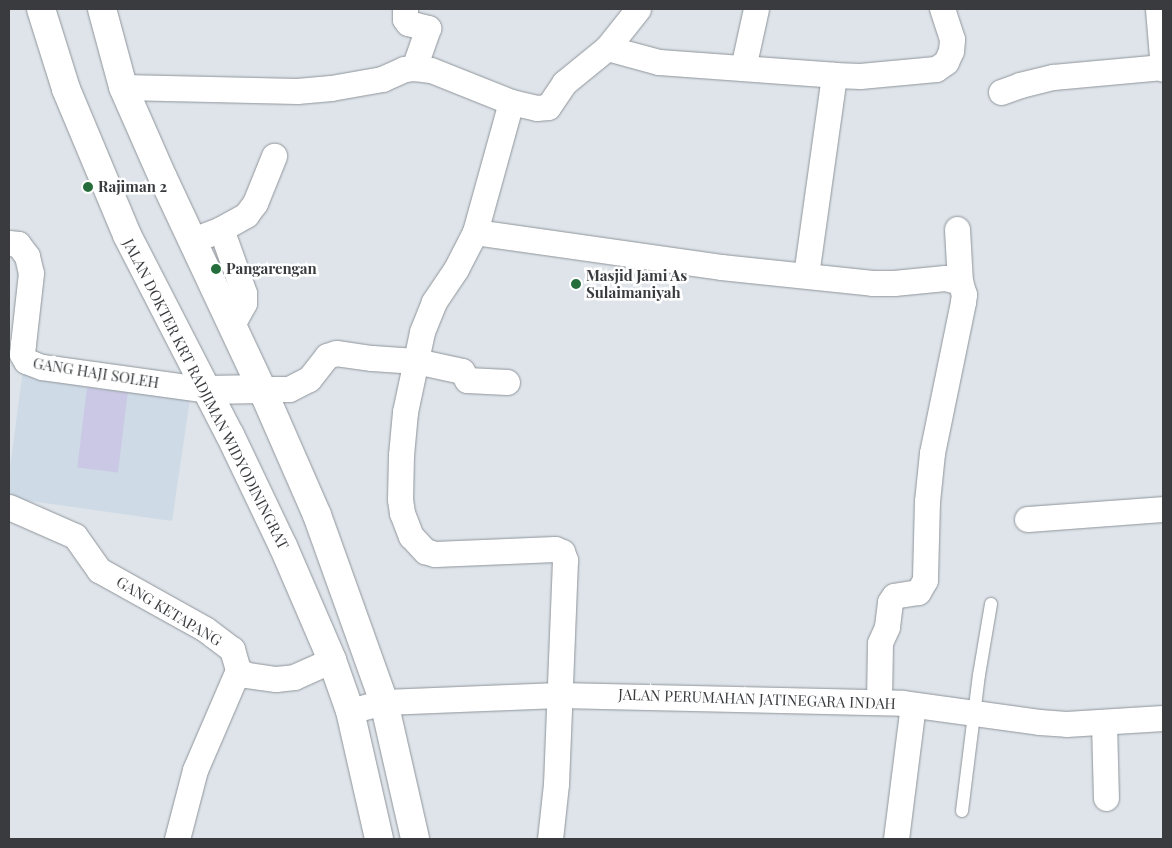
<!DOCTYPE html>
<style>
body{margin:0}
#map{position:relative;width:1172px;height:848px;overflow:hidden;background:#dee4ea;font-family:"Playfair Display",serif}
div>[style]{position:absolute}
.built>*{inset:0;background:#cedae6}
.green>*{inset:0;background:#cac8e4;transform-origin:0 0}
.roads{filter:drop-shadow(0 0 1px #8f959a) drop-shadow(0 0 1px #8f959a)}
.lane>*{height:12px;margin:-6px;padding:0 6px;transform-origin:6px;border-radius:6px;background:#fff}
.street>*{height:25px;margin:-12.5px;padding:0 12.5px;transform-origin:12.5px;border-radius:12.5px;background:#fff}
.primary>*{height:28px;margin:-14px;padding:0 14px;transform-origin:14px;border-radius:14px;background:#fff}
.dots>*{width:14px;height:14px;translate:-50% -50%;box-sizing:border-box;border:2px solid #fff;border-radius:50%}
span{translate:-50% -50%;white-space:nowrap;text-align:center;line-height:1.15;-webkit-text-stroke:5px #fff;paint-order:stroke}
.poi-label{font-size:15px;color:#393b3e;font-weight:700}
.left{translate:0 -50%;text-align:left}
.street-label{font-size:15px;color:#393b3e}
.frame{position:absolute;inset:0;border:10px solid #393b3e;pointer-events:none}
</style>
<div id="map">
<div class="built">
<div style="clip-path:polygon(23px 369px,191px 392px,172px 521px,9px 498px,9px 476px)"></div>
</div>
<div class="green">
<div style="left:87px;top:388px;width:41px;height:80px;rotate:7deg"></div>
</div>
<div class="roads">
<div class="lane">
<div style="left:962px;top:811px;width:137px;rotate:-82.9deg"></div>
<div style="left:979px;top:675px;width:72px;rotate:-80.4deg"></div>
</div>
<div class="street">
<div style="left:405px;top:9px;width:10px;rotate:90deg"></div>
<div style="left:405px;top:19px;width:5px;rotate:53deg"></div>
<div style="left:408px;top:23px;width:21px;rotate:14deg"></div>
<div style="left:428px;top:28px;width:42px;rotate:109.3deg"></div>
<div style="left:1158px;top:9px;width:60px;rotate:85.2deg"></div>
<div style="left:607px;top:48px;width:54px;rotate:15.1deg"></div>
<div style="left:659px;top:62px;width:175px;rotate:4.2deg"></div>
<div style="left:834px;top:75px;width:26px;rotate:2deg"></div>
<div style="left:860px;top:76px;width:76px;rotate:-5.3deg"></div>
<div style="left:936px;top:69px;width:12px;rotate:-35deg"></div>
<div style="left:946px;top:62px;width:12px;rotate:-66deg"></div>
<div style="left:951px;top:51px;width:12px;rotate:-85deg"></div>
<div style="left:952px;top:39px;width:32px;rotate:-108deg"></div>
<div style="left:743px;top:68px;width:60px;rotate:-77.6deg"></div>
<div style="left:123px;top:87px;width:174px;rotate:1.3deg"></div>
<div style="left:297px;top:91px;width:34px;rotate:-5deg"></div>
<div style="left:331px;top:88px;width:52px;rotate:-10deg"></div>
<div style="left:382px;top:79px;width:24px;rotate:-24deg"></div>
<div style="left:404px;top:69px;width:10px;rotate:-6deg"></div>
<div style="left:414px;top:68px;width:17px;rotate:7deg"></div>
<div style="left:431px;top:70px;width:86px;rotate:21.8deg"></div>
<div style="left:511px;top:102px;width:26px;rotate:13deg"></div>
<div style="left:536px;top:108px;width:12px;rotate:-5deg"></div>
<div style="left:548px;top:107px;width:29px;rotate:-56deg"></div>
<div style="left:564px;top:83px;width:55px;rotate:-39.1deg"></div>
<div style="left:607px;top:48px;width:50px;rotate:-51.5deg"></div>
<div style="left:1001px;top:92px;width:20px;rotate:-20deg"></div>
<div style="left:1020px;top:85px;width:34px;rotate:-14deg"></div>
<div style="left:1053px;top:77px;width:110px;rotate:-5.2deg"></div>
<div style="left:511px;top:102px;width:135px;rotate:105.5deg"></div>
<div style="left:475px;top:232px;width:42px;rotate:117.2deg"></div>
<div style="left:456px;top:269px;width:40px;rotate:124deg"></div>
<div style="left:434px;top:302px;width:32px;rotate:112deg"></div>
<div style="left:422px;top:332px;width:82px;rotate:102deg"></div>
<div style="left:405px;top:412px;width:43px;rotate:95.3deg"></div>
<div style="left:401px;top:455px;width:44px;rotate:91.3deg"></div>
<div style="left:400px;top:499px;width:14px;rotate:82deg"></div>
<div style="left:402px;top:513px;width:25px;rotate:69deg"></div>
<div style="left:411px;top:536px;width:21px;rotate:47deg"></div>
<div style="left:425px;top:551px;width:10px;rotate:17deg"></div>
<div style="left:435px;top:554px;width:120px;rotate:-2.4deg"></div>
<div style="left:555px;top:549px;width:8px;rotate:23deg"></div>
<div style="left:562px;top:552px;width:9px;rotate:69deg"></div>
<div style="left:565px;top:560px;width:224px;rotate:92.3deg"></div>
<div style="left:556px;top:784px;width:55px;rotate:96.2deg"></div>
<div style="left:221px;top:229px;width:68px;rotate:70.2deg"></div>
<div style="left:244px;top:293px;width:10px;rotate:90deg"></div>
<div style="left:244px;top:303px;width:25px;rotate:119deg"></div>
<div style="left:957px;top:229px;width:53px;rotate:86.8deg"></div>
<div style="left:475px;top:232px;width:248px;rotate:8.1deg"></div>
<div style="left:721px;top:267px;width:152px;rotate:6deg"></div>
<div style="left:872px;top:283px;width:22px"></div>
<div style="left:894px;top:283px;width:51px;rotate:-5.6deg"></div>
<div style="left:945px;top:278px;width:16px;rotate:15deg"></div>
<div style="left:960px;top:282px;width:13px;rotate:72deg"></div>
<div style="left:964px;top:294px;width:8px;rotate:97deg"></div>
<div style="left:963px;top:302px;width:154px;rotate:101.6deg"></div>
<div style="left:932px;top:453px;width:48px;rotate:95.9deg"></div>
<div style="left:927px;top:501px;width:79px;rotate:91.5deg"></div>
<div style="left:925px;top:580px;width:14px;rotate:120deg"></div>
<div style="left:918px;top:592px;width:24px;rotate:171deg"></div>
<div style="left:894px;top:596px;width:7px;rotate:124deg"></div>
<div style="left:890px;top:602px;width:25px;rotate:97deg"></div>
<div style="left:887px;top:627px;width:17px;rotate:114deg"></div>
<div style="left:880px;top:643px;width:59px;rotate:91deg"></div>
<div style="left:193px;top:240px;width:30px;rotate:-21deg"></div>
<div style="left:221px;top:229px;width:29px;rotate:-29deg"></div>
<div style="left:246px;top:215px;width:15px;rotate:-53deg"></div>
<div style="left:255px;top:203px;width:51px;rotate:-68deg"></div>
<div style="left:9px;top:243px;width:9px;rotate:6deg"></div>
<div style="left:18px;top:244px;width:15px;rotate:53deg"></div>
<div style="left:27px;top:256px;width:17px;rotate:77deg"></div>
<div style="left:31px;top:273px;width:71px;rotate:96.4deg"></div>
<div style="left:23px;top:344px;width:10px;rotate:96deg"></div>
<div style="left:22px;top:354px;width:8px;rotate:60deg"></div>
<div style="left:26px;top:361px;width:17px;rotate:21deg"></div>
<div style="left:42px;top:367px;width:167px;rotate:7.9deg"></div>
<div style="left:806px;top:275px;width:202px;rotate:-82deg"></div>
<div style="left:262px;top:389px;width:27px"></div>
<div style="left:289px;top:389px;width:22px;rotate:-27deg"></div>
<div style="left:309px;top:379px;width:29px;rotate:-52deg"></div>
<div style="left:327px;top:356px;width:9px;rotate:-18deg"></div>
<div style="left:336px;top:353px;width:36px;rotate:8deg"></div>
<div style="left:372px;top:358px;width:44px;rotate:3.9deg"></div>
<div style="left:416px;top:361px;width:47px;rotate:12.3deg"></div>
<div style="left:462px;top:371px;width:10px;rotate:61deg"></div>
<div style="left:467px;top:380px;width:40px;rotate:2.9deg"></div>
<div style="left:9px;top:507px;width:72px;rotate:23.7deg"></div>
<div style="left:75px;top:536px;width:42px;rotate:54.8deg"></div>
<div style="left:99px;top:570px;width:121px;rotate:29.1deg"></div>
<div style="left:205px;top:629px;width:34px;rotate:37deg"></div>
<div style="left:232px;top:649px;width:22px;rotate:74deg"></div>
<div style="left:238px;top:670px;width:10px;rotate:29deg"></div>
<div style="left:247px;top:675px;width:29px;rotate:8deg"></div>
<div style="left:276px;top:679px;width:18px;rotate:-6deg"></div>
<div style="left:294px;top:677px;width:42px;rotate:-24.1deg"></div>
<div style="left:1027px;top:519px;width:136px;rotate:-4.2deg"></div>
<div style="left:350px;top:711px;width:35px;rotate:-15deg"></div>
<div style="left:384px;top:702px;width:175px;rotate:-2.3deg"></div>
<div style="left:559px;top:695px;width:343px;rotate:1.3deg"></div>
<div style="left:902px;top:703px;width:138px;rotate:7.9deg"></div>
<div style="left:1039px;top:722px;width:27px;rotate:4deg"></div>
<div style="left:1066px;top:724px;width:97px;rotate:-3.5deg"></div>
<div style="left:1104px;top:723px;width:75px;rotate:88.5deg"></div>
<div style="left:177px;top:839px;width:71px;rotate:-75.4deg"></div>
<div style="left:195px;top:770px;width:109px;rotate:-66.7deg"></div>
<div style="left:896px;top:839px;width:135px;rotate:-82.8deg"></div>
</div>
<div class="primary">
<div style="left:41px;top:9px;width:84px;rotate:72.6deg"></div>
<div style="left:66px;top:89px;width:158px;rotate:67.3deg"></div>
<div style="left:127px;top:235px;width:225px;rotate:62.8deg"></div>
<div style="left:230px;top:435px;width:123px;rotate:64.5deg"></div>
<div style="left:283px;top:546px;width:124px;rotate:66.7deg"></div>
<div style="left:332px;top:660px;width:54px;rotate:70.6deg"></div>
<div style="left:350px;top:711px;width:131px;rotate:77.2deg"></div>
<div style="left:102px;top:9px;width:81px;rotate:74.9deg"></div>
<div style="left:123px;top:87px;width:99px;rotate:66.3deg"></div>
<div style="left:163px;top:178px;width:233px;rotate:64.9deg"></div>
<div style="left:262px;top:389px;width:137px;rotate:66.4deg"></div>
<div style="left:317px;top:515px;width:199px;rotate:70.3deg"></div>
<div style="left:384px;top:702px;width:140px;rotate:77.2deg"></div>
<div style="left:207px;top:390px;width:55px;rotate:-1deg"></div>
</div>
</div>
<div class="dots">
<div style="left:88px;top:187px;background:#256e3c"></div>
<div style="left:216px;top:269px;background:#256e3c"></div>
<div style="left:576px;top:284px;background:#256e3c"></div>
</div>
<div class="poi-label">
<span class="left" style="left:98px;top:187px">Rajiman 2</span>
<span class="left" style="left:226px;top:269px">Pangarengan</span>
<span class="left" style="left:586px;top:284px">Masjid Jami As<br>Sulaimaniyah</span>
</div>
<div class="street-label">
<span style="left:96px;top:373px;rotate:9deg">GANG HAJI SOLEH</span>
<span style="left:206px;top:394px;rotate:63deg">JALAN DOKTER KRT RADJIMAN WIDYODININGRAT</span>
<span style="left:169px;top:611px;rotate:31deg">GANG KETAPANG</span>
<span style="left:757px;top:699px;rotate:2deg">JALAN PERUMAHAN JATINEGARA INDAH</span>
</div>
<div class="frame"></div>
</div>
